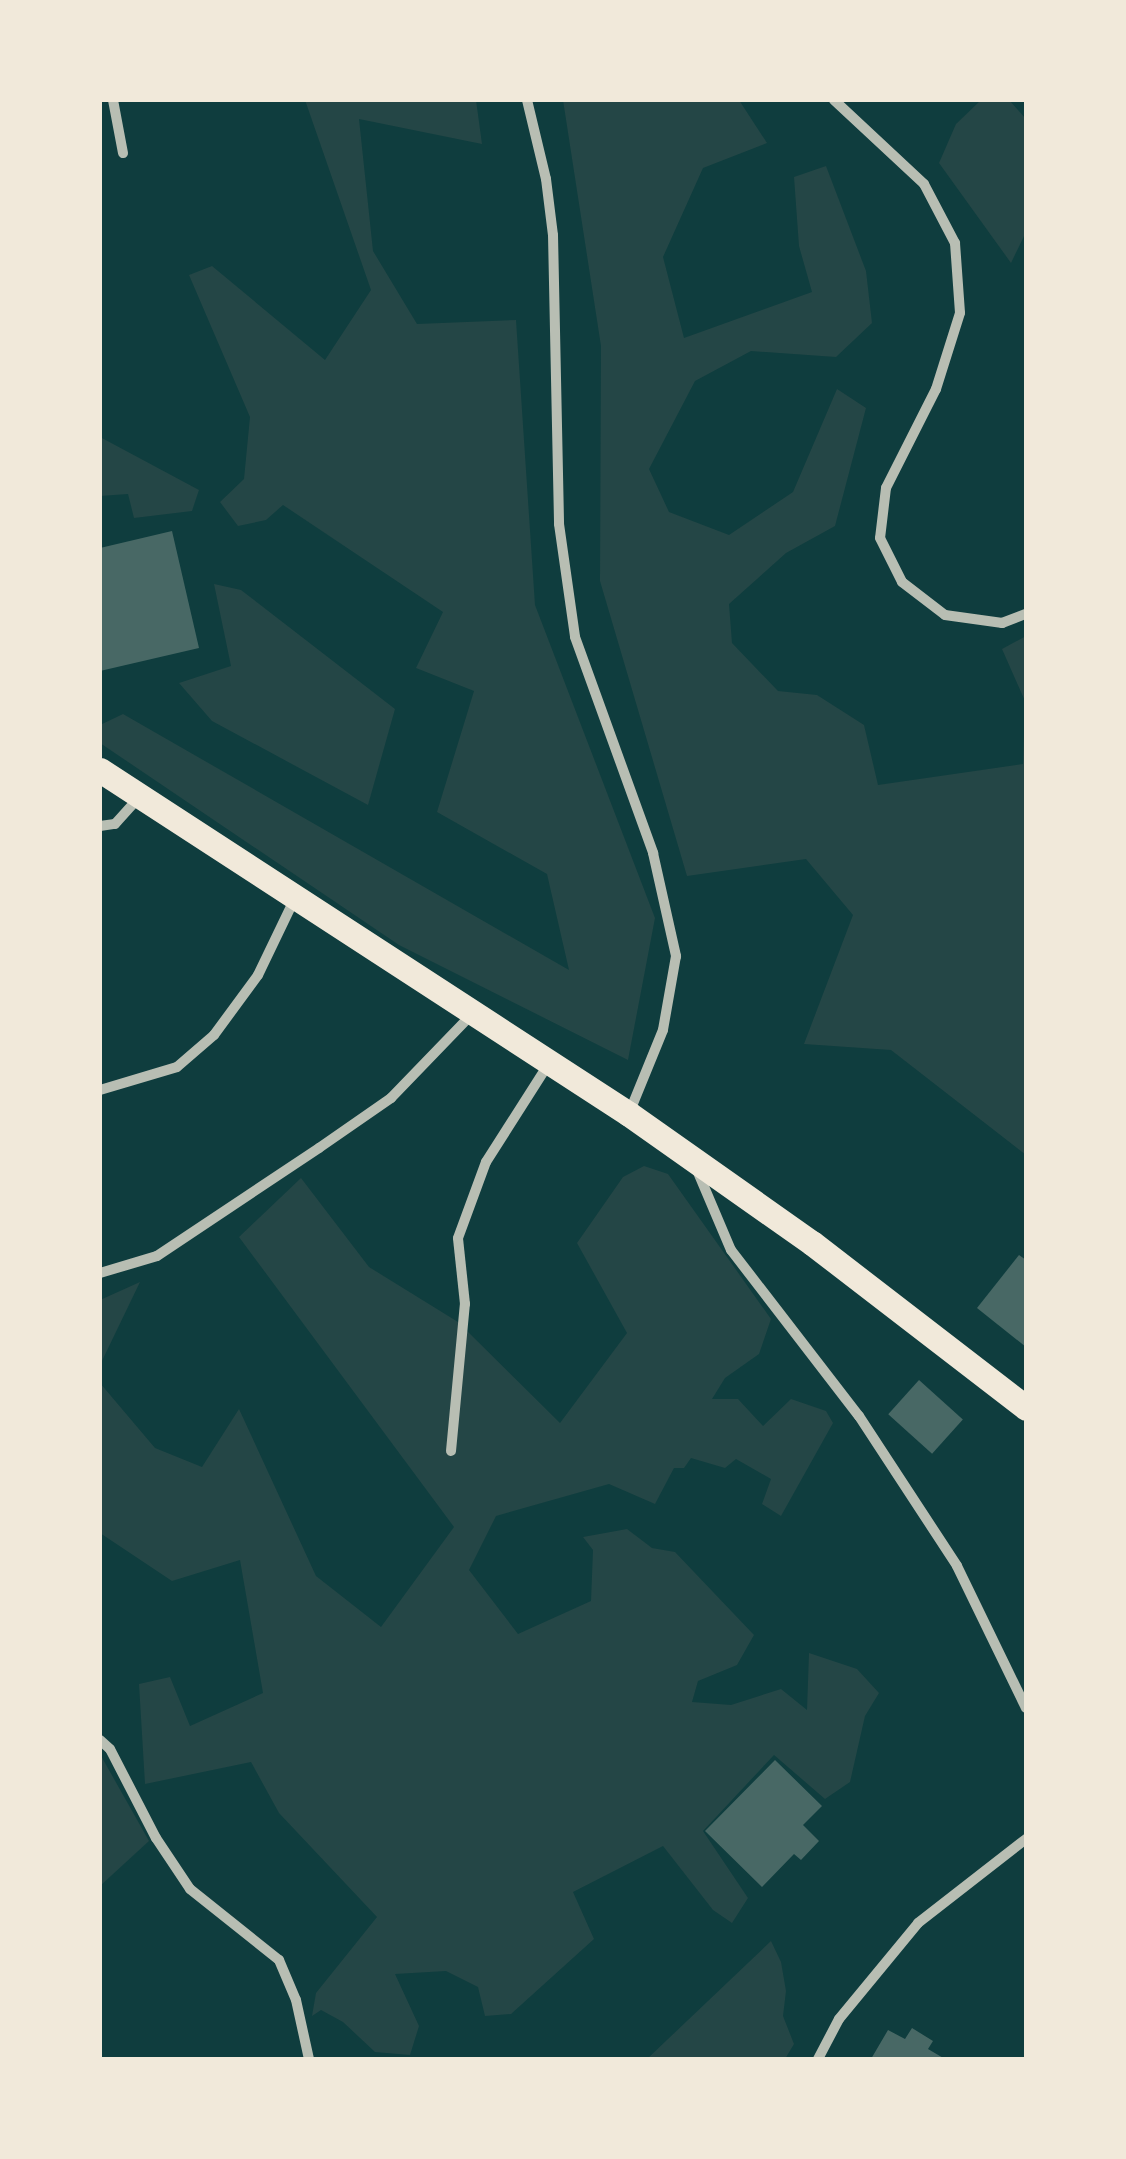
<!DOCTYPE html>
<style>
body{margin:0}
#map{position:relative;width:1126px;height:2159px;overflow:hidden;background:#0f3d3e;font-family:Figtree,sans-serif}
div>[style]{position:absolute}
.green>*{inset:0;background:#244646}
.building>*{inset:0;background:#486865;transform-origin:0 0}
.minor>*{height:10px;margin:-5px;padding:0 5px;transform-origin:5px;border-radius:5px;background:#b8beb3}
.primary>*{height:25px;margin:-12.5px;padding:0 12.5px;transform-origin:12.5px;border-radius:12.5px;background:#f1e9da}
span{translate:-50% -50%;white-space:nowrap;text-align:center;line-height:1.15;-webkit-text-stroke:8px #f1e9da;paint-order:stroke}
.frame{position:absolute;inset:0;border:102px solid #f1e9da;pointer-events:none}
</style>
<div id="map">
<div class="green">
<div style="clip-path:polygon(305px 100px,476px 100px,482px 144px,359px 119px,373px 251px,417px 324px,516px 320px,535px 605px,655px 918px,628px 1060px,399px 945px,100px 743px,100px 725px,123px 714px,569px 970px,547px 874px,437px 812px,474px 691px,416px 668px,443px 612px,283px 505px,266px 520px,238px 526px,220px 502px,244px 479px,250px 417px,189px 275px,212px 266px,325px 360px,371px 290px)"></div>
<div style="clip-path:polygon(563px 100px,739px 100px,767px 143px,703px 168px,663px 257px,684px 338px,812px 292px,799px 246px,794px 177px,826px 166px,866px 271px,872px 323px,836px 357px,751px 351px,695px 381px,649px 469px,669px 512px,729px 535px,793px 492px,837px 389px,866px 408px,835px 526px,786px 553px,729px 604px,732px 643px,778px 691px,817px 695px,864px 725px,878px 785px,1023px 764px,1025px 701px,1002px 649px,1026px 636px,1026px 1155px,891px 1050px,804px 1044px,853px 915px,806px 859px,687px 876px,600px 581px,601px 346px)"></div>
<div style="clip-path:polygon(981px 100px,1009px 100px,1026px 119px,1026px 232px,1011px 263px,939px 163px,956px 124px)"></div>
<div style="clip-path:polygon(100px 437px,199px 490px,192px 511px,134px 518px,128px 494px,100px 496px)"></div>
<div style="clip-path:polygon(214px 584px,241px 590px,395px 709px,368px 805px,212px 721px,179px 683px,231px 666px)"></div>
<div style="clip-path:polygon(644px 1166px,668px 1174px,771px 1319px,759px 1354px,725px 1378px,712px 1399px,738px 1399px,763px 1426px,791px 1399px,826px 1411px,833px 1423px,781px 1516px,762px 1504px,771px 1479px,736px 1459px,725px 1468px,691px 1458px,684px 1468px,674px 1468px,655px 1504px,609px 1484px,496px 1516px,469px 1570px,518px 1634px,591px 1601px,593px 1550px,583px 1537px,627px 1529px,652px 1548px,675px 1552px,754px 1635px,737px 1665px,698px 1681px,692px 1702px,731px 1705px,781px 1689px,807px 1710px,809px 1653px,857px 1669px,879px 1693px,865px 1716px,850px 1782px,825px 1799px,774px 1755px,703px 1831px,748px 1898px,732px 1923px,713px 1910px,663px 1846px,573px 1892px,594px 1939px,511px 2014px,485px 2016px,478px 1987px,446px 1971px,395px 1974px,419px 2026px,410px 2055px,375px 2052px,343px 2022px,321px 2010px,312px 2016px,316px 1993px,377px 1917px,279px 1813px,251px 1762px,145px 1784px,139px 1684px,170px 1677px,190px 1726px,263px 1693px,240px 1560px,172px 1581px,100px 1533px,100px 1383px,155px 1448px,202px 1467px,239px 1409px,316px 1576px,381px 1627px,454px 1527px,239px 1237px,301px 1178px,369px 1267px,458px 1322px,560px 1423px,627px 1333px,577px 1243px,623px 1177px)"></div>
<div style="clip-path:polygon(140px 1282px,100px 1365px,100px 1300px)"></div>
<div style="clip-path:polygon(100px 1754px,149px 1841px,100px 1886px)"></div>
<div style="clip-path:polygon(771px 1941px,781px 1962px,786px 1991px,783px 2016px,794px 2044px,785px 2059px,647px 2059px)"></div>
</div>
<div class="building">
<div style="clip-path:polygon(172px 531px,199px 648px,100px 671px,100px 548px)"></div>
<div style="clip-path:polygon(1019px 1255px,1026px 1260px,1026px 1347px,977px 1308px)"></div>
<div style="left:919px;top:1380px;width:59px;height:46px;rotate:42deg"></div>
<div style="clip-path:polygon(775px 1760px,822px 1806px,803px 1825px,819px 1841px,801px 1860px,794px 1854px,762px 1887px,705px 1831px)"></div>
<div style="clip-path:polygon(912px 2028px,933px 2041px,928px 2049px,945px 2059px,871px 2059px,888px 2030px,905px 2039px)"></div>
</div>
<div class="minor">
<div style="left:113px;top:100px;width:54px;rotate:79.3deg"></div>
<div style="left:527px;top:100px;width:81px;rotate:76.5deg"></div>
<div style="left:546px;top:179px;width:56px;rotate:82.9deg"></div>
<div style="left:553px;top:235px;width:289px;rotate:88.8deg"></div>
<div style="left:559px;top:524px;width:114px;rotate:81.9deg"></div>
<div style="left:575px;top:637px;width:230px;rotate:70.1deg"></div>
<div style="left:653px;top:853px;width:106px;rotate:77.4deg"></div>
<div style="left:676px;top:956px;width:75px;rotate:100deg"></div>
<div style="left:663px;top:1030px;width:87px;rotate:112.2deg"></div>
<div style="left:834px;top:100px;width:123px;rotate:43deg"></div>
<div style="left:924px;top:184px;width:67px;rotate:62.3deg"></div>
<div style="left:955px;top:243px;width:70px;rotate:85.9deg"></div>
<div style="left:960px;top:313px;width:80px;rotate:107.5deg"></div>
<div style="left:936px;top:389px;width:111px;rotate:116.8deg"></div>
<div style="left:886px;top:488px;width:50px;rotate:96.8deg"></div>
<div style="left:880px;top:538px;width:49px;rotate:63.4deg"></div>
<div style="left:902px;top:582px;width:54px;rotate:37.5deg"></div>
<div style="left:945px;top:615px;width:58px;rotate:8deg"></div>
<div style="left:1002px;top:623px;width:26px;rotate:-21deg"></div>
<div style="left:100px;top:826px;width:15px;rotate:-8deg"></div>
<div style="left:115px;top:824px;width:38px;rotate:-48deg"></div>
<div style="left:100px;top:1090px;width:80px;rotate:-16.6deg"></div>
<div style="left:177px;top:1067px;width:49px;rotate:-40.9deg"></div>
<div style="left:214px;top:1035px;width:74px;rotate:-53.7deg"></div>
<div style="left:258px;top:975px;width:85px;rotate:-64.3deg"></div>
<div style="left:697px;top:1170px;width:87px;rotate:67deg"></div>
<div style="left:731px;top:1250px;width:210px;rotate:52.4deg"></div>
<div style="left:859px;top:1416px;width:179px;rotate:56.8deg"></div>
<div style="left:957px;top:1566px;width:158px;rotate:64.1deg"></div>
<div style="left:100px;top:1273px;width:59px;rotate:-16.6deg"></div>
<div style="left:157px;top:1256px;width:195px;rotate:-33.7deg"></div>
<div style="left:319px;top:1148px;width:88px;rotate:-34.8deg"></div>
<div style="left:391px;top:1098px;width:118px;rotate:-46deg"></div>
<div style="left:451px;top:1451px;width:148px;rotate:-84.6deg"></div>
<div style="left:465px;top:1304px;width:66px;rotate:-96.1deg"></div>
<div style="left:458px;top:1238px;width:81px;rotate:-69.8deg"></div>
<div style="left:486px;top:1162px;width:117px;rotate:-57.5deg"></div>
<div style="left:100px;top:1740px;width:13px;rotate:42deg"></div>
<div style="left:110px;top:1749px;width:100px;rotate:62.7deg"></div>
<div style="left:156px;top:1838px;width:61px;rotate:56.3deg"></div>
<div style="left:190px;top:1889px;width:114px;rotate:38.6deg"></div>
<div style="left:279px;top:1960px;width:43px;rotate:67deg"></div>
<div style="left:296px;top:2000px;width:60px;rotate:77.6deg"></div>
<div style="left:818px;top:2059px;width:45px;rotate:-62.3deg"></div>
<div style="left:839px;top:2019px;width:124px;rotate:-50.5deg"></div>
<div style="left:918px;top:1923px;width:137px;rotate:-37.9deg"></div>
</div>
<div class="primary">
<div style="left:100px;top:770px;width:631px;rotate:33.04deg"></div>
<div style="left:629px;top:1114px;width:224px;rotate:35.2deg"></div>
<div style="left:812px;top:1243px;width:270px;rotate:37.6deg"></div>
</div>
<div class="frame"></div>
</div>
